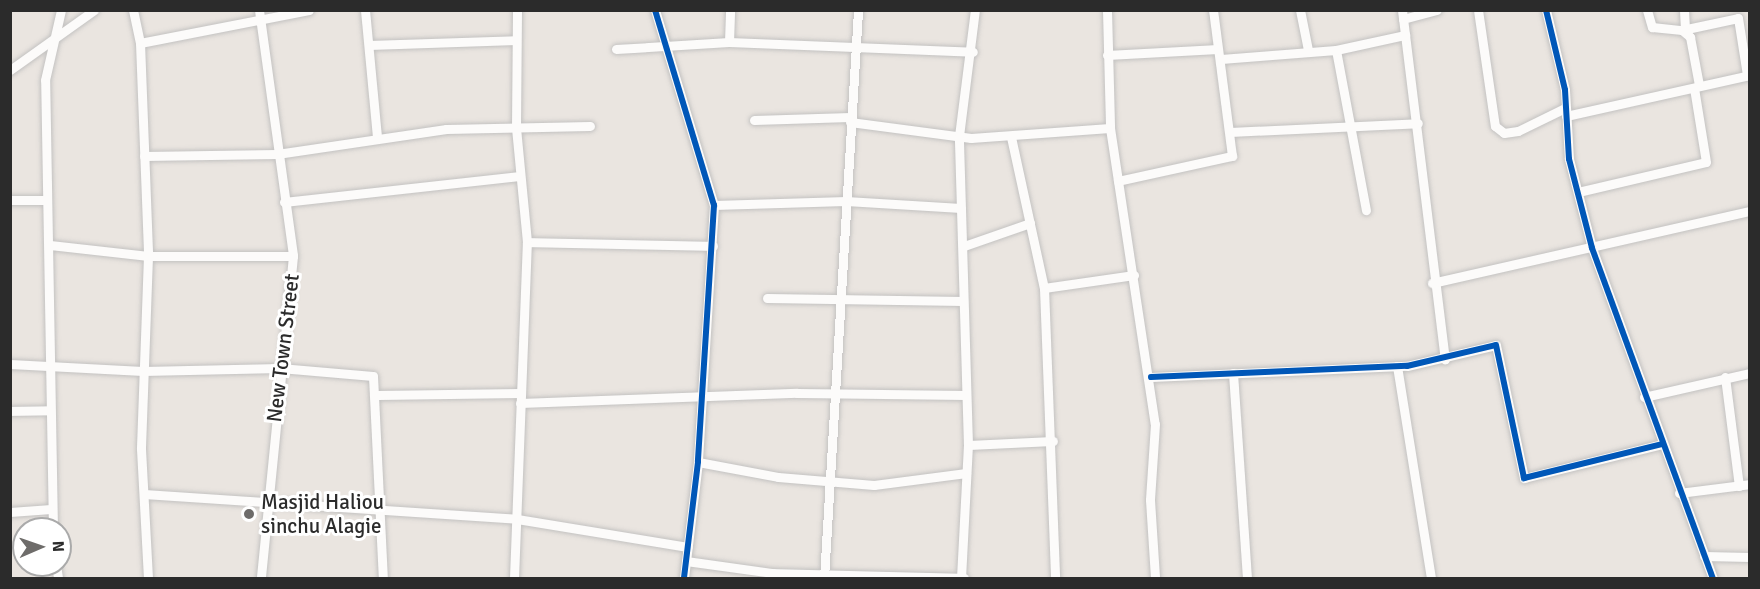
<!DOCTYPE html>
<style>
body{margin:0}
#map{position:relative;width:1760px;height:589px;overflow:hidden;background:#eae5e0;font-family:Signika,sans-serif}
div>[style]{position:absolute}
.roads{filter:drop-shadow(0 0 2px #c3c2c1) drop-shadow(0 0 2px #c3c2c1)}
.minor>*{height:9px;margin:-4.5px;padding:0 4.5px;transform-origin:4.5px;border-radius:4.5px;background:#fcfbfa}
.cycleway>*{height:6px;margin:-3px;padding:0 3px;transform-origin:3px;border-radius:3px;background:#0057b8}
.dots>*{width:16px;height:16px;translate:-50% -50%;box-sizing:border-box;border:3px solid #fff;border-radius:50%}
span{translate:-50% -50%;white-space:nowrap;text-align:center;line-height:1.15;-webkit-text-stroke:6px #fff;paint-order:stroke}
.street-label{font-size:21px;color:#2b2b2b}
.poi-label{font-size:21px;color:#2b2b2b}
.left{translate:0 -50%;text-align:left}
.frame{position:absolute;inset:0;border:12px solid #2b2b2b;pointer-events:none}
.north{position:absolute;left:12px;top:517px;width:60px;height:60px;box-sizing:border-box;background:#fff;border:2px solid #aaa;border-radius:50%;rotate:88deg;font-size:16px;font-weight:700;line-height:24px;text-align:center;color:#2b2b2b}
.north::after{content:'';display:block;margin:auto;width:21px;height:27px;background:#6e6c6a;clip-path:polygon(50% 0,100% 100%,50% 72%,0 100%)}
</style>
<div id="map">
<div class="roads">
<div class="minor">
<div style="left:133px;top:10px;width:34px;rotate:78deg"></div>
<div style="left:140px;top:43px;width:213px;rotate:87.8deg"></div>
<div style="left:148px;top:256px;width:193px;rotate:92.1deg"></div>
<div style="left:141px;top:449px;width:129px;rotate:86.9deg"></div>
<div style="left:259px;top:10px;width:248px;rotate:82.1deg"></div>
<div style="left:293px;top:256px;width:324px;rotate:95.7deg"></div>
<div style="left:365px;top:10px;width:127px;rotate:84.6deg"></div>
<div style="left:655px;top:10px;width:204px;rotate:73.2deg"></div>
<div style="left:714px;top:205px;width:257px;rotate:93.6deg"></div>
<div style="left:698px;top:462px;width:117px;rotate:96.9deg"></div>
<div style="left:1107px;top:10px;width:118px;rotate:88.5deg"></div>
<div style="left:1110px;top:128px;width:299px;rotate:81.4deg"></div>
<div style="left:1155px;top:424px;width:76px;rotate:93.8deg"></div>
<div style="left:1150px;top:500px;width:78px;rotate:86.3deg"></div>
<div style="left:1300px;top:10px;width:41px;rotate:78.7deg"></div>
<div style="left:1402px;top:10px;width:352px;rotate:83deg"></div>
<div style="left:1478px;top:10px;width:117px;rotate:81.7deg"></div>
<div style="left:1495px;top:126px;width:11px;rotate:38deg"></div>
<div style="left:1504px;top:133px;width:14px;rotate:-8deg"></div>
<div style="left:1518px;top:131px;width:52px;rotate:-26.1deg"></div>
<div style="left:1546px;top:10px;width:82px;rotate:76.6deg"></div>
<div style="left:1565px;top:90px;width:69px;rotate:86.7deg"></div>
<div style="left:1569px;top:159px;width:92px;rotate:75.5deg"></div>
<div style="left:1592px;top:248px;width:351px;rotate:69.9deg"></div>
<div style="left:1647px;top:10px;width:18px;rotate:74deg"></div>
<div style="left:1652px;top:27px;width:30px;rotate:6deg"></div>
<div style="left:1682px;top:30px;width:11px;rotate:41deg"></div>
<div style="left:1690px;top:37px;width:49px;rotate:79.4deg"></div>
<div style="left:1684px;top:10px;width:19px;rotate:87deg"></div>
<div style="left:1403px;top:19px;width:35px;rotate:-15deg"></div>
<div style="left:1682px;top:30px;width:57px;rotate:-12.1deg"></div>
<div style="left:1738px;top:18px;width:58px;rotate:81deg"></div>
<div style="left:729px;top:42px;width:32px;rotate:-88deg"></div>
<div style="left:140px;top:43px;width:172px;rotate:-11deg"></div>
<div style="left:369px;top:45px;width:147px;rotate:-1.9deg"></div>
<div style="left:616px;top:49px;width:113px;rotate:-3.5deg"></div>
<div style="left:729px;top:42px;width:244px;rotate:2.3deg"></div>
<div style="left:1336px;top:50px;width:163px;rotate:79.4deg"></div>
<div style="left:1107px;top:55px;width:111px;rotate:-3.1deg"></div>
<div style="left:1221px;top:59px;width:115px;rotate:-4.5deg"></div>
<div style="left:1336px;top:50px;width:71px;rotate:-12.3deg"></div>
<div style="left:10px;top:70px;width:103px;rotate:-35.5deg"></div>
<div style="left:1566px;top:116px;width:189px;rotate:-12.6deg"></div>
<div style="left:754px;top:120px;width:96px;rotate:-1.8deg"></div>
<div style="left:850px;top:122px;width:122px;rotate:7.5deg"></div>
<div style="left:971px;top:138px;width:139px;rotate:-4.1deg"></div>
<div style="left:1230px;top:132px;width:188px;rotate:-2.7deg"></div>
<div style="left:1011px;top:137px;width:155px;rotate:77.7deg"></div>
<div style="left:1044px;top:288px;width:290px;rotate:87.8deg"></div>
<div style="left:144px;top:156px;width:133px;rotate:-0.9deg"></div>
<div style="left:277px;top:154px;width:171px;rotate:-8.4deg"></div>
<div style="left:446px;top:129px;width:144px;rotate:-1.2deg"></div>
<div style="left:1118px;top:181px;width:117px;rotate:-12.4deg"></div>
<div style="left:1232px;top:156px;width:147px;rotate:-97.4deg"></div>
<div style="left:1578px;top:192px;width:131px;rotate:-13.2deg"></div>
<div style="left:1706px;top:162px;width:75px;rotate:-99.2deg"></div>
<div style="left:10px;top:200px;width:37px"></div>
<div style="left:284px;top:202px;width:235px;rotate:-6.3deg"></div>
<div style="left:714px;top:205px;width:132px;rotate:-1.7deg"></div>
<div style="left:846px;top:201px;width:115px;rotate:3.5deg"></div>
<div style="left:527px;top:242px;width:186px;rotate:1.2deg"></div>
<div style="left:50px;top:245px;width:99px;rotate:6.4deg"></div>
<div style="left:148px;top:256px;width:145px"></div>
<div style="left:964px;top:246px;width:70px;rotate:-19.2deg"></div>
<div style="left:1432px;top:283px;width:326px;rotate:-12.8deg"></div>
<div style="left:1044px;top:288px;width:91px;rotate:-8.2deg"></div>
<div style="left:767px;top:298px;width:196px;rotate:0.9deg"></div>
<div style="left:10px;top:364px;width:133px;rotate:3deg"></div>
<div style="left:143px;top:371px;width:137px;rotate:-1.3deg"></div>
<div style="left:280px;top:368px;width:93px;rotate:4.9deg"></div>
<div style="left:373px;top:376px;width:202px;rotate:87.2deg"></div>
<div style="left:1397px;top:366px;width:215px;rotate:80.9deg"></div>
<div style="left:1233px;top:373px;width:205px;rotate:86.1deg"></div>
<div style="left:1151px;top:377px;width:256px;rotate:-2.5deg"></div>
<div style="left:1407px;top:366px;width:91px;rotate:-13.3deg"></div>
<div style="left:1496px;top:345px;width:136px;rotate:78.1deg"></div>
<div style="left:1524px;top:478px;width:142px;rotate:-13.8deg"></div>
<div style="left:1725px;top:377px;width:110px;rotate:82.7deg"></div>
<div style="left:378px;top:395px;width:142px;rotate:-0.8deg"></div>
<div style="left:1644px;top:397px;width:109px;rotate:-12.8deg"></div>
<div style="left:520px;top:403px;width:277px;rotate:-2.1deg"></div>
<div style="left:797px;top:393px;width:169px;rotate:0.7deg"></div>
<div style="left:10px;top:411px;width:39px;rotate:-1deg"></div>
<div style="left:968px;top:445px;width:85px;rotate:-2.7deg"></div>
<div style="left:698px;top:462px;width:81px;rotate:10.6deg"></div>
<div style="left:778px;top:477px;width:96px;rotate:4.8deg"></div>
<div style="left:874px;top:485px;width:93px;rotate:-7.4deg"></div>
<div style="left:1679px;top:493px;width:72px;rotate:-7.2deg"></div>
<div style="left:144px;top:494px;width:374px;rotate:3.8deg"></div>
<div style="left:517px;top:519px;width:173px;rotate:9.3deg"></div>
<div style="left:10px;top:512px;width:41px;rotate:-4.2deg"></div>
<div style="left:53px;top:529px;width:449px;rotate:-91deg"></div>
<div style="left:45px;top:80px;width:72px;rotate:-77.1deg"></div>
<div style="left:1704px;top:556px;width:46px;rotate:1.2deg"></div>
<div style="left:686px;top:561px;width:88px;rotate:7.9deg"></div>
<div style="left:773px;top:573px;width:191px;rotate:1.5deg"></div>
<div style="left:56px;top:565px;width:13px;rotate:81deg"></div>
<div style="left:514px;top:578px;width:336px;rotate:-87.8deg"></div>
<div style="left:527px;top:242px;width:116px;rotate:-95.5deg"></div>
<div style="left:516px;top:127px;width:117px;rotate:-89.5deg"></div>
<div style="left:824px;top:578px;width:569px;rotate:-86.57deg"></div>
<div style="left:961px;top:578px;width:133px;rotate:-87deg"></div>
<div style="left:968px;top:445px;width:309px;rotate:-91.7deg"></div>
<div style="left:959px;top:136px;width:127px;rotate:-82.8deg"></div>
</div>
</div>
<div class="cycleway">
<div style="left:655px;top:10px;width:204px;rotate:73.2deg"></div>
<div style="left:714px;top:205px;width:257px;rotate:93.6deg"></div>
<div style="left:698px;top:462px;width:117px;rotate:96.9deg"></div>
<div style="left:1546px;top:10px;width:82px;rotate:76.6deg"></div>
<div style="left:1565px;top:90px;width:69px;rotate:86.7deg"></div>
<div style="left:1569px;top:159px;width:92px;rotate:75.5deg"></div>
<div style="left:1592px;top:248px;width:351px;rotate:69.9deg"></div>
<div style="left:1151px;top:377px;width:256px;rotate:-2.5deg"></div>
<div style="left:1407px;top:366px;width:91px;rotate:-13.3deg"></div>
<div style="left:1496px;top:345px;width:136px;rotate:78.1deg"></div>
<div style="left:1524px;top:478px;width:142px;rotate:-13.8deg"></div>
</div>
<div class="dots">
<div style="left:249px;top:514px;background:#6e6c6a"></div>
</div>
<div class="street-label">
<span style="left:283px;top:348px;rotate:-83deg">New Town Street</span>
</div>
<div class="poi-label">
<span class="left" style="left:261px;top:514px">Masjid Haliou<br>sinchu Alagie</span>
</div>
<div class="frame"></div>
<div class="north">N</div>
</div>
